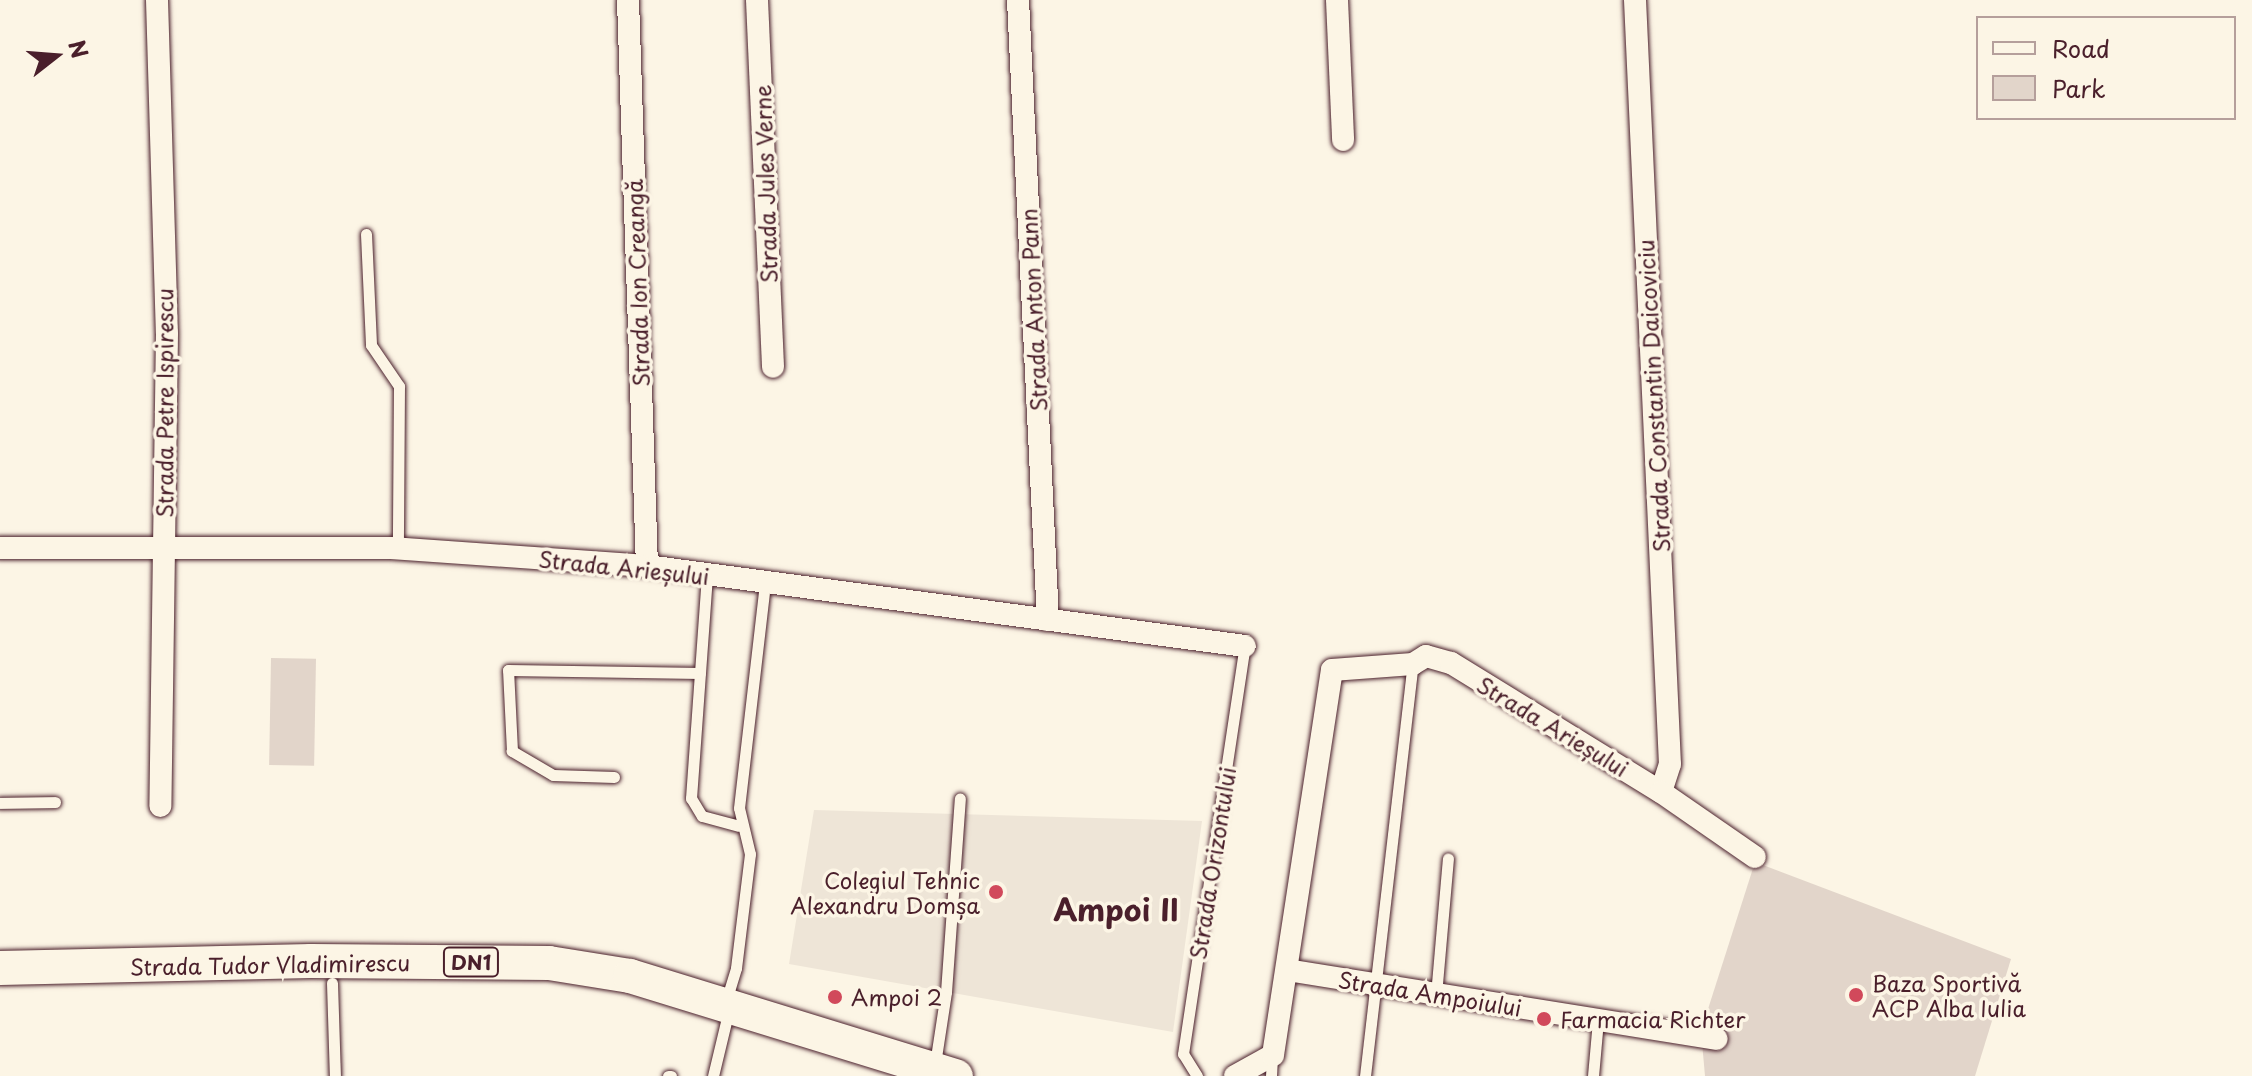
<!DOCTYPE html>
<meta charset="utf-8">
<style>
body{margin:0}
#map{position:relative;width:2252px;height:1076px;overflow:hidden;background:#fcf5e5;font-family:"Playpen Sans",sans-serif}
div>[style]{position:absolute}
.built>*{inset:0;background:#eee5d7}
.green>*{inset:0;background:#e2d5ca;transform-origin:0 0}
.roads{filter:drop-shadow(0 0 2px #4a1f2b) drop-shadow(0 0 2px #4a1f2b)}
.lane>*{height:11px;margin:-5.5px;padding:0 5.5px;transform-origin:5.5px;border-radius:5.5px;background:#fcf5e5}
.street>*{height:22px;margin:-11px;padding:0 11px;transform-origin:11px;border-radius:11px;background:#fcf5e5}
.primary>*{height:34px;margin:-17px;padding:0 17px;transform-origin:17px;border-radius:17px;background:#fcf5e5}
.dots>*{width:22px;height:22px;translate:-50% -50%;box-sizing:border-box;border:4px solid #fcf5e5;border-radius:50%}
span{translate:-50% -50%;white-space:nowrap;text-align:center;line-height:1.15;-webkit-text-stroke:7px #fcf5e5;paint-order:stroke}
.shield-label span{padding:2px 6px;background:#fcf5e5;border:2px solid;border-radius:6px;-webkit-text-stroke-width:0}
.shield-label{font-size:20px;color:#4a1f2b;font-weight:700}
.street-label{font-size:22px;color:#4a1f2b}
.poi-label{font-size:22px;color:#4a1f2b}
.right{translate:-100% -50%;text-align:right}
.left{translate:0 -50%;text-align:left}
.district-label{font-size:30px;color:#4a1f2b;font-weight:700}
.legend{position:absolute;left:1976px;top:16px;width:260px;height:104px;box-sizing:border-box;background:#fcf5e5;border:2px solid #b59f9b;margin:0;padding:10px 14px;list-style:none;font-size:24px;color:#4a1f2b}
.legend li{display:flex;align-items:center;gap:16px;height:40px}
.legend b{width:40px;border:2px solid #b59f9b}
.north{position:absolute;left:16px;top:16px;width:80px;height:80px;-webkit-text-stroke:6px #fcf5e5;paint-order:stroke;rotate:73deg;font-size:22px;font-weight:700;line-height:32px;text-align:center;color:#4a1f2b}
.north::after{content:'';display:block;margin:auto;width:28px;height:36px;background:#4a1f2b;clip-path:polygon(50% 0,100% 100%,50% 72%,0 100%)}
</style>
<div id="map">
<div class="built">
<div style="clip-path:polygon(814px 810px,1202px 821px,1173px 1032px,789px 964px)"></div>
</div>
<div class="green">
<div style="left:271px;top:658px;width:45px;height:107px;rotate:1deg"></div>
<div style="clip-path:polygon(1755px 862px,2011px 959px,1975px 1076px,1705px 1076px,1701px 1031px)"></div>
</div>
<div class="roads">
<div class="lane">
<div style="left:366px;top:234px;width:111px;rotate:87.4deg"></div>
<div style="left:371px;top:345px;width:50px;rotate:55.7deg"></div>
<div style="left:399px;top:386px;width:162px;rotate:90.4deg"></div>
<div style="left:707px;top:575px;width:224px;rotate:94.1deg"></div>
<div style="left:691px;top:798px;width:21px;rotate:59deg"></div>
<div style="left:702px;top:816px;width:38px;rotate:15deg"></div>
<div style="left:614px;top:777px;width:61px;rotate:-178.1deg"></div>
<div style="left:553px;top:775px;width:48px;rotate:-149.7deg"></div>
<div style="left:512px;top:751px;width:81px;rotate:-92.8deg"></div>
<div style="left:508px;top:670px;width:192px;rotate:0.9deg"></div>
<div style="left:0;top:803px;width:55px;rotate:-1deg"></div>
<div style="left:332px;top:983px;width:93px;rotate:88.2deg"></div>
<div style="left:1436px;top:995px;width:137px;rotate:-85deg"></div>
<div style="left:726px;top:1001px;width:34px;rotate:-73deg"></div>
<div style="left:736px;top:968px;width:115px;rotate:-83deg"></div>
<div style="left:750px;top:854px;width:47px;rotate:-103.4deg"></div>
<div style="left:739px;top:808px;width:226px;rotate:-83.4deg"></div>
<div style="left:935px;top:1064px;width:73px;rotate:-81.3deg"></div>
<div style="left:946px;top:992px;width:194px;rotate:-85.9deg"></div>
<div style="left:668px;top:1076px;width:3px"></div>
<div style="left:713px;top:1076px;width:56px;rotate:-76.5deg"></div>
<div style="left:1197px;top:1076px;width:26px;rotate:-122deg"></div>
<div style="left:1183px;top:1054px;width:413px;rotate:-81.4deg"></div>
<div style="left:1271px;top:1076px;width:21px;rotate:-87deg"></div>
<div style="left:1365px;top:1076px;width:415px;rotate:-83.4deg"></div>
<div style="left:1593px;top:1076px;width:56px;rotate:-84.9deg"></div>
</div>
<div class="street">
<div style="left:157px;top:0;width:333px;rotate:88.3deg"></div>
<div style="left:167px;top:333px;width:473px;rotate:90.8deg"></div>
<div style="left:628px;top:0;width:566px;rotate:88.08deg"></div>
<div style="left:757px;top:0;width:367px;rotate:87.5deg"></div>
<div style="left:1018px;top:0;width:621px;rotate:87.23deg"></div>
<div style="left:1337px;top:0;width:140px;rotate:87.5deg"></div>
<div style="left:1635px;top:0;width:765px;rotate:87.38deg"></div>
<div style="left:1670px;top:764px;width:29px;rotate:108deg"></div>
<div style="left:0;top:548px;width:391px"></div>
<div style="left:391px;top:548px;width:257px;rotate:4deg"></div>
<div style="left:647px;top:566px;width:603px;rotate:7.62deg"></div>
<div style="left:1287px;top:970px;width:435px;rotate:9.1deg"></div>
<div style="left:1235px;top:1076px;width:43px;rotate:-28.9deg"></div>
<div style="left:1273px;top:1055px;width:389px;rotate:-81.3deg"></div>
<div style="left:1332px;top:670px;width:81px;rotate:-4.2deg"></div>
<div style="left:1413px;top:664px;width:15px;rotate:-32deg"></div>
<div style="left:1426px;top:656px;width:26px;rotate:16deg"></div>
<div style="left:1451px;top:663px;width:246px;rotate:31.6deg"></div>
<div style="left:1661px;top:792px;width:114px;rotate:34.7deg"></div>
</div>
<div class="primary">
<div style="left:0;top:968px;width:311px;rotate:-1.3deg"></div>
<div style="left:311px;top:961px;width:238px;rotate:0.5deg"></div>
<div style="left:549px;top:963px;width:82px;rotate:9.1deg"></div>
<div style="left:630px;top:976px;width:341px;rotate:17.1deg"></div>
</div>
</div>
<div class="dots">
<div style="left:996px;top:892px;background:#d1495b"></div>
<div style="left:1856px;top:995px;background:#d1495b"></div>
<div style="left:835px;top:997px;background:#d1495b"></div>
<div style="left:1544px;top:1019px;background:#d1495b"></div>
</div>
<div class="shield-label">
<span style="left:471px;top:962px">DN1</span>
</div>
<div class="street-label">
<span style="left:765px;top:184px;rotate:-92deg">Strada Jules Verne</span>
<span style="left:637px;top:283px;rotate:-92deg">Strada Ion Creangă</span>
<span style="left:1033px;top:310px;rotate:-93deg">Strada Anton Pann</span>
<span style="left:1653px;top:396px;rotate:-93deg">Strada Constantin Daicoviciu</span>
<span style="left:164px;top:403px;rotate:-90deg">Strada Petre Ispirescu</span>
<span style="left:624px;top:567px;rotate:6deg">Strada Arieșului</span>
<span style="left:1553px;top:726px;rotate:31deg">Strada Arieșului</span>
<span style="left:1212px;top:863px;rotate:-81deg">Strada Orizontului</span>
<span style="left:270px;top:964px;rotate:-1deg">Strada Tudor Vladimirescu</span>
<span style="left:1430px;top:993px;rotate:9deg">Strada Ampoiului</span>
</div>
<div class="poi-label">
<span class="right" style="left:980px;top:892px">Colegiul Tehnic<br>Alexandru Domșa</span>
<span class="left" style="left:1872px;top:995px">Baza Sportivă<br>ACP Alba Iulia</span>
<span class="left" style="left:851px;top:997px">Ampoi 2</span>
<span class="left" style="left:1560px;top:1019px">Farmacia Richter</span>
</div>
<div class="district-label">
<span style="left:1116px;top:909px">Ampoi II</span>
</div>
<ul class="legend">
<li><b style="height:10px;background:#fcf5e5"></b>Road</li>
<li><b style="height:22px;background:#e2d5ca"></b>Park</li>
</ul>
<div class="north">N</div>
</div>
